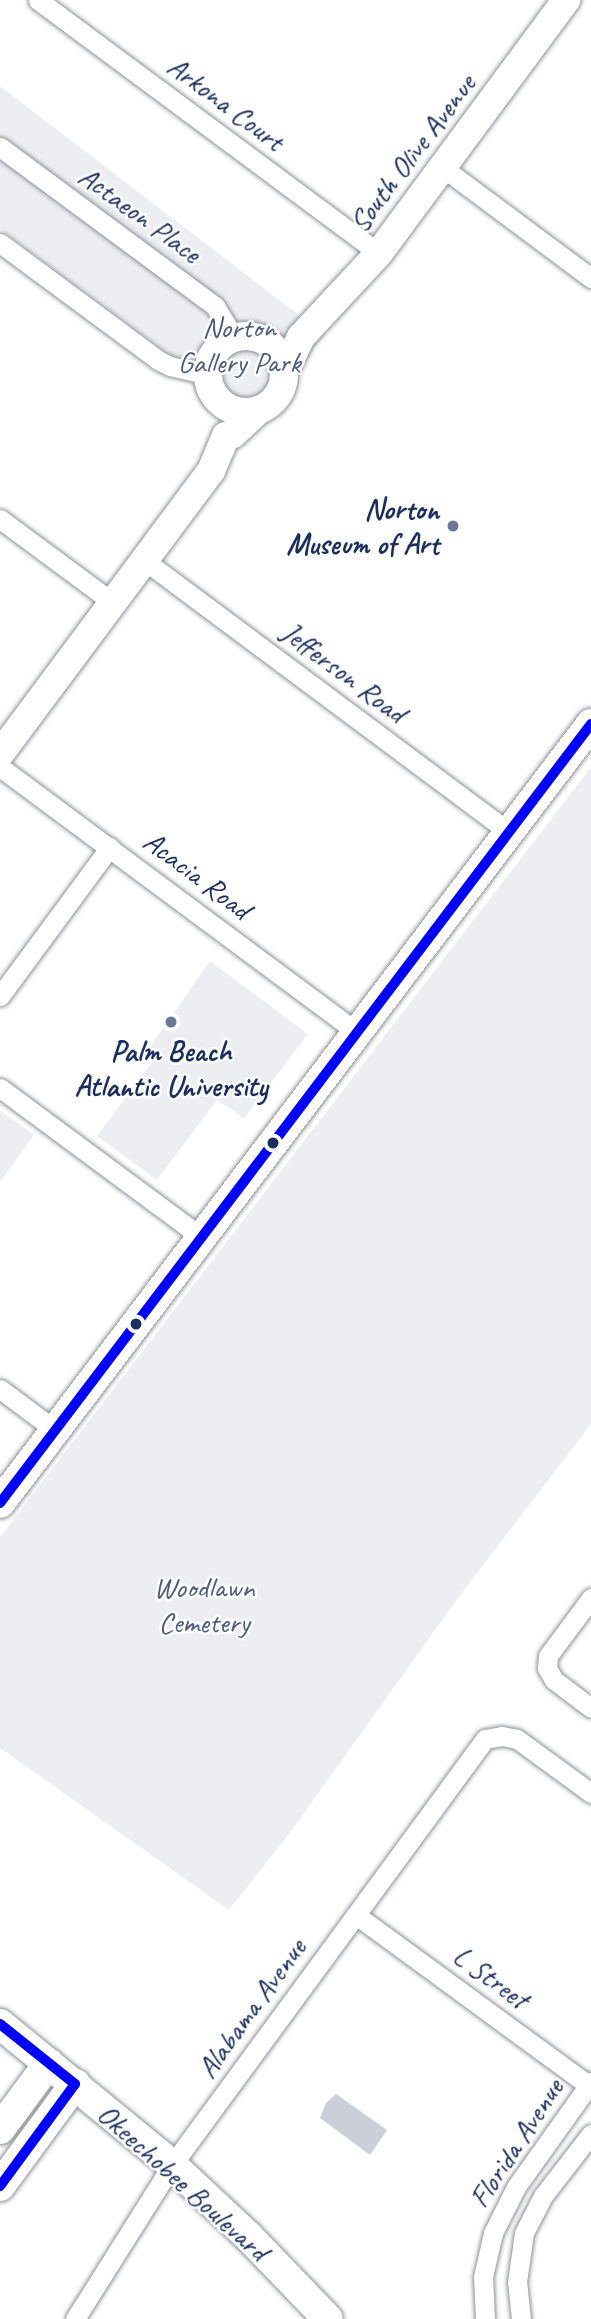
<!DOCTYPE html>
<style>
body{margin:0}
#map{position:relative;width:591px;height:2319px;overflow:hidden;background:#fff;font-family:Caveat,sans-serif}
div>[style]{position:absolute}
.green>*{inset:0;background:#edeef2}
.water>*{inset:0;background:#cbcfda}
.roads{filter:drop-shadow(0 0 2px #8e929a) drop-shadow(0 0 2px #8e929a)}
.street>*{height:19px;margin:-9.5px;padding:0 9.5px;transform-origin:9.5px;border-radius:9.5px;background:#fff}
.secondary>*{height:28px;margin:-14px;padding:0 14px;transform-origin:14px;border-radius:14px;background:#fff}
.secondary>.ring{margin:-14px;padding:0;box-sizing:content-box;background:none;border:28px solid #fff;border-radius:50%}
.primary>*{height:30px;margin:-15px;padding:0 15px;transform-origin:15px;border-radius:15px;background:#fff}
.bus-1>*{height:10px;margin:-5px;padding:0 5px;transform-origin:5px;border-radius:5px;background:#00f}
.dots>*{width:19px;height:19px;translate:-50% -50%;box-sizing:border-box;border:4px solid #fff;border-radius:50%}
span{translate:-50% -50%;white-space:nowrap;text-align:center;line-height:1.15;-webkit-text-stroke:5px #fff;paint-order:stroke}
.street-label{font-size:30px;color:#1b2f5e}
.park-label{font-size:30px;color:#4c5c80}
.poi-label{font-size:30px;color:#1b2f5e;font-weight:700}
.right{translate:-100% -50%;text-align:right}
</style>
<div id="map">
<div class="green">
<div style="clip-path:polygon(0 86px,325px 335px,245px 435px,159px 347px,0 229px)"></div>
<div style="clip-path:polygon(591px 767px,591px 1424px,458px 1598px,292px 1830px,229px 1910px,0 1748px,0 1537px)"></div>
<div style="clip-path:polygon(210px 961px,308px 1034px,244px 1118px,217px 1100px,157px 1180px,97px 1136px,155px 1058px,147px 1051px)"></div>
<div style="clip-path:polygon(0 1110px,34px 1135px,0 1182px)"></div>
</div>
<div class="water">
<div style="clip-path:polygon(336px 2094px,387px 2130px,370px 2155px,320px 2118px,326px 2103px)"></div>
</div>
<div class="roads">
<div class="street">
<div style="left:38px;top:0;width:425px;rotate:36.6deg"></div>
<div style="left:0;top:147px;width:267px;rotate:36.5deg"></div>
<div style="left:215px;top:306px;width:37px;rotate:59deg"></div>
<div style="left:442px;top:167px;width:186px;rotate:36.7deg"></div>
<div style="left:0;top:243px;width:197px;rotate:36.5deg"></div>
<div style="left:158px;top:360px;width:13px;rotate:27deg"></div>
<div style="left:170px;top:366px;width:39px;rotate:13deg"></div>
<div style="left:0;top:519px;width:139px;rotate:36.5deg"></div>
<div style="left:144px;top:560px;width:455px;rotate:36.7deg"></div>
<div style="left:0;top:767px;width:445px;rotate:36.6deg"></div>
<div style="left:0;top:996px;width:185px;rotate:-53.6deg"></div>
<div style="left:0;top:1088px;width:250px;rotate:36.5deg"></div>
<div style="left:0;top:1389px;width:69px;rotate:36.7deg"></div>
<div style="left:591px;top:1598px;width:72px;rotate:126.6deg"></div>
<div style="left:548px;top:1656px;width:12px;rotate:95deg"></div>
<div style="left:547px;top:1668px;width:14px;rotate:60deg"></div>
<div style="left:554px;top:1680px;width:46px;rotate:37.1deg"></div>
<div style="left:356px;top:1915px;width:291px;rotate:36.2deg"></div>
<div style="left:75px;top:2319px;width:182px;rotate:-57.8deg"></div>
<div style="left:172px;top:2165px;width:529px;rotate:-53.69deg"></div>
<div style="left:485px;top:1739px;width:17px;rotate:-10deg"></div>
<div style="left:502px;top:1736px;width:15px;rotate:11deg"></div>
<div style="left:517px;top:1739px;width:92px;rotate:36.1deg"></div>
<div style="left:485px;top:2319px;width:42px;rotate:-92.7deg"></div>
<div style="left:483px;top:2277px;width:45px;rotate:-77.2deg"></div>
<div style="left:493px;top:2233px;width:51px;rotate:-63.4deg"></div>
<div style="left:516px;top:2187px;width:129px;rotate:-54.5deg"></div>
<div style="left:521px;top:2319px;width:37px;rotate:-96deg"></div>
<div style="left:517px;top:2282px;width:49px;rotate:-81.9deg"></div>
<div style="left:524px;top:2233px;width:42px;rotate:-62.8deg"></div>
<div style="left:543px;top:2196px;width:78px;rotate:-52.3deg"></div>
</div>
<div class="secondary">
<div class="ring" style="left:208px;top:336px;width:48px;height:48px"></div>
<div style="left:285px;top:370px;width:37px;rotate:-64deg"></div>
<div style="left:301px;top:337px;width:115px;rotate:-47.1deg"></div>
<div style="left:379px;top:253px;width:315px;rotate:-53.5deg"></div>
<div style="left:0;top:754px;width:353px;rotate:-53.3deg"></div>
<div style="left:211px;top:471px;width:38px;rotate:-67deg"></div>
<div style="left:226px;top:436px;width:7px;rotate:-16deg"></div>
<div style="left:233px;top:434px;width:34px;rotate:-43deg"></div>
</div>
<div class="primary">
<div style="left:0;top:1503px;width:978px;rotate:-52.81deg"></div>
<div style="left:0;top:2024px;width:222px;rotate:39.3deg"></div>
<div style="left:172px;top:2165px;width:104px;rotate:43.1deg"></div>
<div style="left:248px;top:2236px;width:115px;rotate:46.1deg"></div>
<div style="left:0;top:2129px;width:82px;rotate:-53.4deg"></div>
<div style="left:0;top:2186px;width:127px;rotate:-53.7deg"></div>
</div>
</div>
<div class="bus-1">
<div style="left:0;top:1503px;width:978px;rotate:-52.81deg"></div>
<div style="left:0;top:2024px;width:96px;rotate:38.7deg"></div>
<div style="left:75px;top:2084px;width:127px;rotate:126.3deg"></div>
</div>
<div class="dots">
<div style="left:453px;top:526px;background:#6b7896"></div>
<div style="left:171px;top:1022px;background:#6b7896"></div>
<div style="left:273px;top:1143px;background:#1b2f5e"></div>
<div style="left:136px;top:1324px;background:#1b2f5e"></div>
</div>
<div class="street-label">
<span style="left:226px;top:103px;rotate:37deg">Arkona Court</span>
<span style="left:412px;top:153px;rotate:-53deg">South Olive Avenue</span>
<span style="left:140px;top:214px;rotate:36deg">Actaeon Place</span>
<span style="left:344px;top:672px;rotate:37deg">Jefferson Road</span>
<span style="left:197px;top:875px;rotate:37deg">Acacia Road</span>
<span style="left:491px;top:1977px;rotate:36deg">L Street</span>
<span style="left:251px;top:2008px;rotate:-54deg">Alabama Avenue</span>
<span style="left:516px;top:2143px;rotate:-57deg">Florida Avenue</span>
<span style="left:183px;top:2182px;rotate:42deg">Okeechobee Boulevard</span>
</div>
<div class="park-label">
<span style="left:239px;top:344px">Norton<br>Gallery Park</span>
<span style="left:204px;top:1604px">Woodlawn<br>Cemetery</span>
</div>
<div class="poi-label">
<span class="right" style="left:439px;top:526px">Norton<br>Museum of Art</span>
<span style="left:171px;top:1068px">Palm Beach<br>Atlantic University</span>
</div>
</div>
